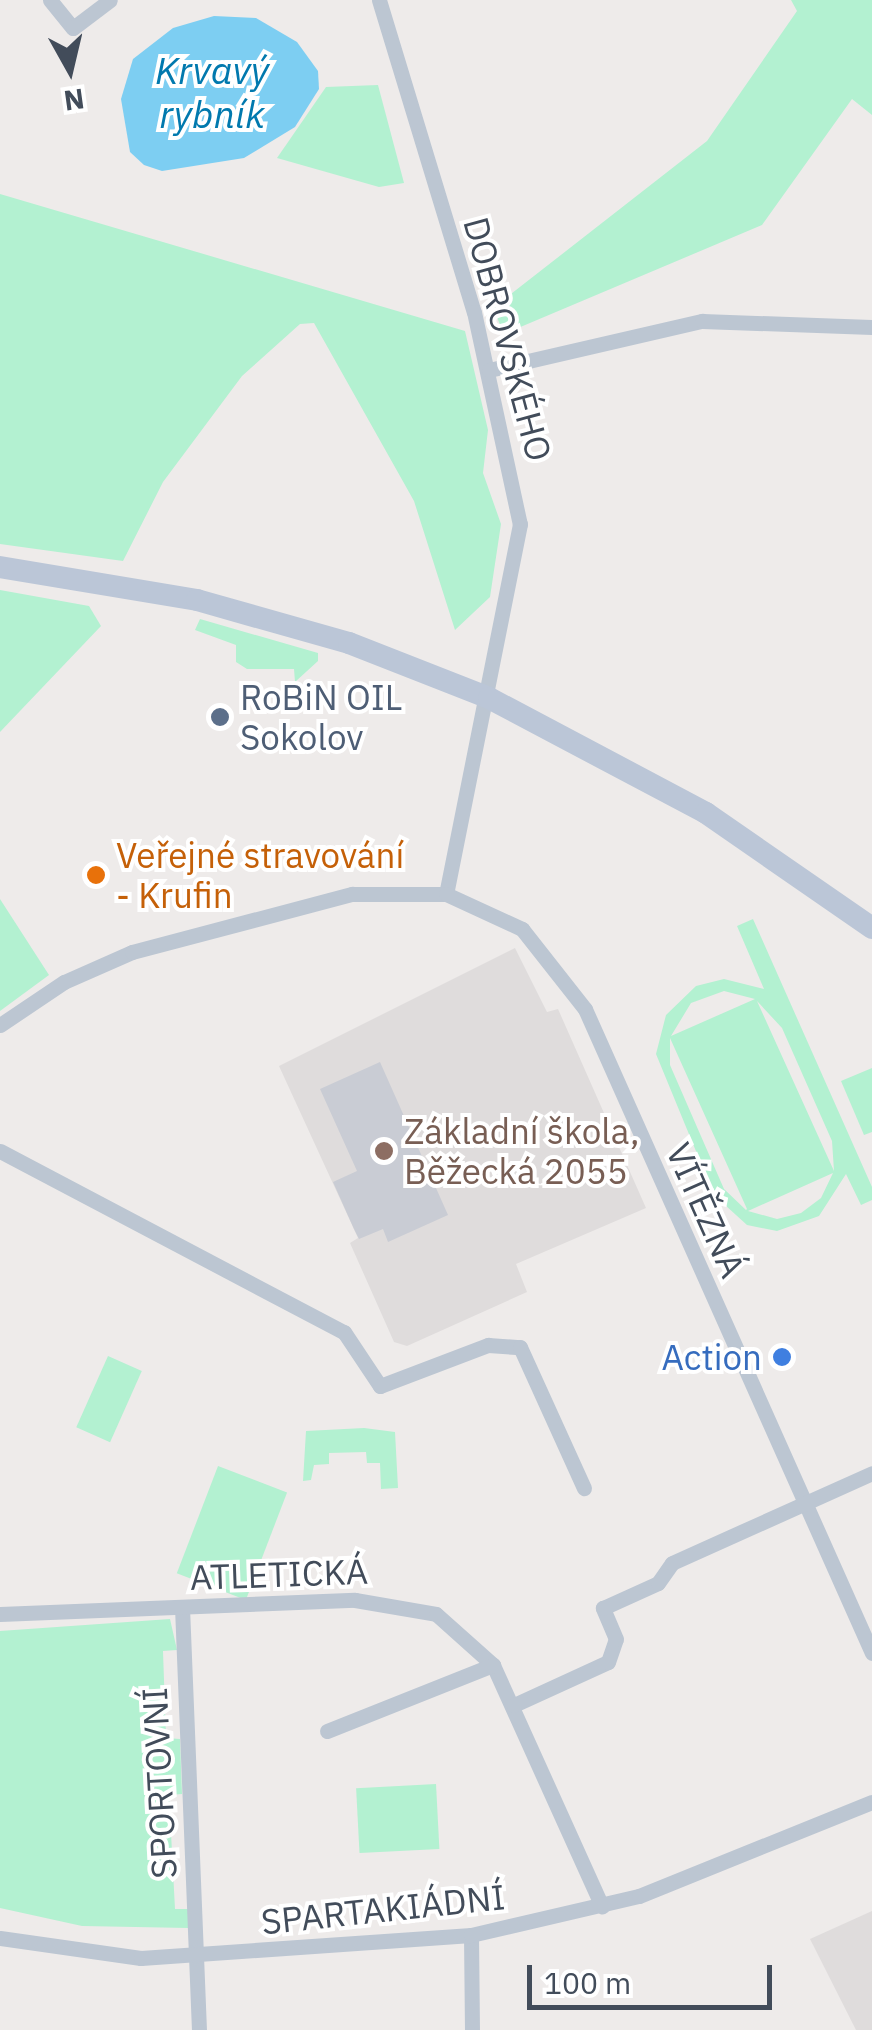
<!DOCTYPE html>
<meta charset="utf-8">
<style>
body{margin:0}
#map{position:relative;width:872px;height:2030px;overflow:hidden;background:#eeebea;font-family:"IBM Plex Sans",sans-serif}
div>[style]{position:absolute}
.education>*{inset:0;background:#dfdcdc}
.green>*{inset:0;background:#b3f1d1;transform-origin:0 0}
.water>*{inset:0;background:#7dcef2}
.building>*{inset:0;background:#c9ccd4}
.minor>*{height:15px;margin:-7.5px;padding:0 7.5px;transform-origin:7.5px;border-radius:7.5px;background:#bcc6d2}
.secondary>*{height:22px;margin:-11px;padding:0 11px;transform-origin:11px;border-radius:11px;background:#bbc6d7}
.dots>*{width:28px;height:28px;translate:-50% -50%;box-sizing:border-box;border:5px solid #fff;border-radius:50%}
span{translate:-50% -50%;white-space:nowrap;text-align:center;line-height:1.15;-webkit-text-stroke:8px #fff;paint-order:stroke}
.street-label{font-size:35px;color:#424c5a}
.service-label{font-size:35px;color:#4e5e75}
.left{translate:0 -50%;text-align:left}
.food-label{font-size:35px;color:#c56008}
.education-label{font-size:35px;color:#785e54}
.shop-label{font-size:35px;color:#366cbe}
.right{translate:-100% -50%;text-align:right}
.water-label{font-size:38px;color:#0179ae;font-style:italic}
.north{position:absolute;left:20px;top:20px;width:100px;height:100px;-webkit-text-stroke:8px #fff;paint-order:stroke;rotate:172deg;font-size:28px;font-weight:700;line-height:40px;text-align:center;color:#424c5a}
.north::after{content:'';display:block;margin:auto;width:35px;height:45px;background:#424c5a;clip-path:polygon(50% 0,100% 100%,50% 72%,0 100%)}
.scale{position:absolute;left:527px;top:1965px;width:245px;height:45px;box-sizing:border-box;border:5px solid #424c5a;border-top:0;padding-left:12px;font-size:30px;line-height:35px;white-space:nowrap;color:#424c5a;-webkit-text-stroke:8px #fff;paint-order:stroke}
</style>
<div id="map">
<div class="education">
<div style="clip-path:polygon(515px 948px,547px 1012px,558px 1009px,646px 1208px,516px 1264px,527px 1292px,407px 1346px,394px 1342px,350px 1243px,358px 1238px,279px 1066px)"></div>
<div style="clip-path:polygon(872px 1911px,872px 2030px,856px 2030px,810px 1939px)"></div>
</div>
<div class="green">
<div style="clip-path:polygon(791px 0,872px 0,872px 115px,852px 99px,762px 225px,504px 334px,493px 308px,707px 141px,797px 11px)"></div>
<div style="clip-path:polygon(378px 85px,404px 183px,379px 187px,277px 158px,326px 87px)"></div>
<div style="clip-path:polygon(0 194px,465px 331px,488px 430px,483px 473px,501px 524px,490px 597px,455px 630px,414px 501px,314px 323px,300px 324px,242px 376px,163px 482px,123px 561px,0 544px)"></div>
<div style="clip-path:polygon(0 590px,89px 606px,101px 626px,0 732px)"></div>
<div style="clip-path:polygon(200px 619px,318px 653px,318px 661px,295px 682px,294px 669px,247px 669px,236px 662px,236px 645px,195px 630px)"></div>
<div style="clip-path:polygon(0 899px,49px 975px,0 1011px)"></div>
<div style="clip-path:polygon(evenodd,753px 919px,872px 1187px,872px 1200px,861px 1205px,846px 1174px,819px 1216px,777px 1231px,747px 1225px,714px 1195px,656px 1054px,666px 1015px,696px 986px,724px 979px,764px 989px,737px 926px,753px 919px,724px 991px,755px 999px,671px 1036px,691px 1003px,724px 991px,753px 919px,757px 1001px,782px 1028px,832px 1141px,834px 1171px,757px 1001px,753px 919px,670px 1038px,747px 1209px,746px 1210px,724px 1189px,670px 1065px,670px 1038px,753px 919px,833px 1173px,821px 1198px,801px 1213px,777px 1219px,748px 1211px,833px 1173px)"></div>
<div style="clip-path:polygon(872px 1068px,872px 1132px,864px 1135px,841px 1081px)"></div>
<div style="left:108px;top:1356px;width:37px;height:78px;rotate:24deg"></div>
<div style="clip-path:polygon(364px 1428px,395px 1432px,398px 1488px,381px 1489px,380px 1463px,367px 1463px,366px 1452px,329px 1453px,329px 1464px,314px 1465px,311px 1480px,303px 1481px,306px 1431px)"></div>
<div style="left:218px;top:1466px;width:74px;height:115px;rotate:21deg"></div>
<div style="clip-path:polygon(170px 1619px,177px 1650px,163px 1651px,166px 1738px,180px 1739px,182px 1794px,169px 1795px,175px 1909px,188px 1909px,189px 1928px,82px 1926px,0 1908px,0 1631px)"></div>
<div style="left:436px;top:1784px;width:65px;height:80px;rotate:87deg"></div>
</div>
<div class="water">
<div style="clip-path:polygon(214px 16px,256px 18px,297px 42px,318px 71px,319px 89px,295px 127px,244px 158px,162px 171px,144px 165px,130px 152px,121px 99px,133px 59px,173px 28px)"></div>
</div>
<div class="building">
<div style="clip-path:polygon(380px 1062px,448px 1215px,388px 1242px,383px 1229px,359px 1239px,354px 1229px,333px 1182px,357px 1171px,320px 1089px)"></div>
</div>
<div class="minor">
<div style="left:50px;top:0;width:36px;rotate:51deg"></div>
<div style="left:73px;top:28px;width:46px;rotate:-37.1deg"></div>
<div style="left:379px;top:0;width:326px;rotate:73.1deg"></div>
<div style="left:474px;top:312px;width:217px;rotate:77.8deg"></div>
<div style="left:520px;top:524px;width:377px;rotate:101.3deg"></div>
<div style="left:489px;top:370px;width:219px;rotate:-13deg"></div>
<div style="left:702px;top:321px;width:170px;rotate:2deg"></div>
<div style="left:0;top:1025px;width:77px;rotate:-33.9deg"></div>
<div style="left:64px;top:982px;width:74px;rotate:-23.8deg"></div>
<div style="left:132px;top:952px;width:228px;rotate:-14.8deg"></div>
<div style="left:352px;top:894px;width:94px"></div>
<div style="left:446px;top:894px;width:84px;rotate:24.7deg"></div>
<div style="left:522px;top:929px;width:102px;rotate:51.8deg"></div>
<div style="left:585px;top:1009px;width:705px;rotate:65.98deg"></div>
<div style="left:0;top:1151px;width:389px;rotate:27.8deg"></div>
<div style="left:344px;top:1332px;width:65px;rotate:56.3deg"></div>
<div style="left:380px;top:1386px;width:116px;rotate:-20.8deg"></div>
<div style="left:488px;top:1345px;width:32px;rotate:4deg"></div>
<div style="left:520px;top:1347px;width:155px;rotate:65.6deg"></div>
<div style="left:182px;top:1607px;width:423px;rotate:87.7deg"></div>
<div style="left:0;top:1614px;width:355px;rotate:-2.3deg"></div>
<div style="left:355px;top:1600px;width:82px;rotate:9.8deg"></div>
<div style="left:436px;top:1614px;width:76px;rotate:41.8deg"></div>
<div style="left:493px;top:1665px;width:265px;rotate:65.7deg"></div>
<div style="left:514px;top:1705px;width:103px;rotate:-24.6deg"></div>
<div style="left:608px;top:1662px;width:24px;rotate:-71deg"></div>
<div style="left:616px;top:1639px;width:34px;rotate:-113deg"></div>
<div style="left:603px;top:1608px;width:60px;rotate:-24.4deg"></div>
<div style="left:658px;top:1583px;width:24px;rotate:-55deg"></div>
<div style="left:672px;top:1563px;width:219px;rotate:-24.2deg"></div>
<div style="left:327px;top:1731px;width:179px;rotate:-21.7deg"></div>
<div style="left:471px;top:1935px;width:95px;rotate:89.4deg"></div>
<div style="left:0;top:1938px;width:142px;rotate:8.1deg"></div>
<div style="left:141px;top:1958px;width:331px;rotate:-4deg"></div>
<div style="left:471px;top:1935px;width:172px;rotate:-13.1deg"></div>
<div style="left:639px;top:1896px;width:251px;rotate:-22deg"></div>
</div>
<div class="secondary">
<div style="left:0;top:567px;width:200px;rotate:9.5deg"></div>
<div style="left:197px;top:600px;width:158px;rotate:15.8deg"></div>
<div style="left:349px;top:643px;width:150px;rotate:21.4deg"></div>
<div style="left:489px;top:698px;width:246px;rotate:27.9deg"></div>
<div style="left:706px;top:813px;width:202px;rotate:34.7deg"></div>
</div>
<div class="dots">
<div style="left:220px;top:717px;background:#5c6f8a"></div>
<div style="left:96px;top:875px;background:#e8710a"></div>
<div style="left:384px;top:1151px;background:#8d6e63"></div>
<div style="left:782px;top:1357px;background:#3f7fe0"></div>
</div>
<div class="street-label">
<span style="left:508px;top:339px;rotate:75deg">DOBROVSKÉHO</span>
<span style="left:706px;top:1210px;rotate:66deg">VÍTĚZNÁ</span>
<span style="left:279px;top:1574px;rotate:-2deg">ATLETICKÁ</span>
<span style="left:159px;top:1783px;rotate:-93deg">SPORTOVNÍ</span>
<span style="left:383px;top:1909px;rotate:-6deg">SPARTAKIÁDNÍ</span>
</div>
<div class="service-label">
<span class="left" style="left:240px;top:717px">RoBiN OIL<br>Sokolov</span>
</div>
<div class="food-label">
<span class="left" style="left:116px;top:875px">Veřejné stravování<br>- Krufin</span>
</div>
<div class="education-label">
<span class="left" style="left:404px;top:1151px">Základní škola,<br>Běžecká 2055</span>
</div>
<div class="shop-label">
<span class="right" style="left:762px;top:1357px">Action</span>
</div>
<div class="water-label">
<span style="left:212px;top:92px">Krvavý<br>rybník</span>
</div>
<div class="north">N</div>
<div class="scale">100 m</div>
</div>
